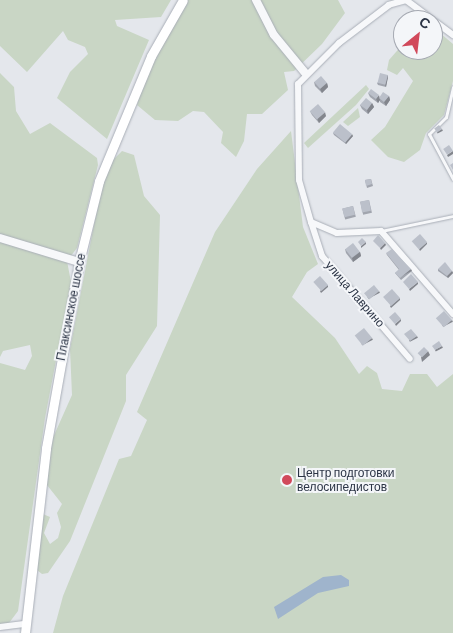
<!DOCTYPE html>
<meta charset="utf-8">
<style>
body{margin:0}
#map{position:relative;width:453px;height:633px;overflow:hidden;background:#e4e7ec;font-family:Barlow,sans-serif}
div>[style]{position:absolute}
.green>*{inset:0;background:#c9d6c5}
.water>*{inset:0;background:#9fb4cc}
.roads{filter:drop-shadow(0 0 1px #a9aeb7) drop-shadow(0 0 1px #a9aeb7)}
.service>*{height:3px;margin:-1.5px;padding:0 1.5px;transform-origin:1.5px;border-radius:1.5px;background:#f7f8fa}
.minor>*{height:6px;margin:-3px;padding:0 3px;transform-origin:3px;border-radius:3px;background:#f7f8fa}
.tertiary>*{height:8px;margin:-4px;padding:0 4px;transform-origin:4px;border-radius:4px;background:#f7f8fa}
.secondary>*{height:9px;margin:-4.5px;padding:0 4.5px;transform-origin:4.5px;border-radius:4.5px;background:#fff}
.wall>*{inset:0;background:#a1a5ae;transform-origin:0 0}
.shaded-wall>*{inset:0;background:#83868d;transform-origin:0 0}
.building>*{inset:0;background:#bbc0ca;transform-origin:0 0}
.dots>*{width:14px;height:14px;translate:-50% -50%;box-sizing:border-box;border:2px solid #f4f6f9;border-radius:50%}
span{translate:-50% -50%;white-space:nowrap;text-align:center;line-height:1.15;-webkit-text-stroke:4px #f4f6f9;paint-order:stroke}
.street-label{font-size:12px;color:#2b3445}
.poi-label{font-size:12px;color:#2b3445}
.left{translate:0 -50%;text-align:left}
.north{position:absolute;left:393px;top:10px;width:50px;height:50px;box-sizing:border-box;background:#f4f6f9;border:1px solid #a4a8b1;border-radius:50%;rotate:29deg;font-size:14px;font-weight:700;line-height:20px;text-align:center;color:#2b3445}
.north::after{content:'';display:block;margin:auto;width:18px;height:22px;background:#d1495b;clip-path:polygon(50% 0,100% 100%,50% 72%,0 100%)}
</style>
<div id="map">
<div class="green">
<div style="clip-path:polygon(0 0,171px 0,161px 17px,115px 20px,117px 26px,149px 40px,107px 139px,57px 98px,70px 72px,88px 54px,85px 47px,68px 40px,63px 31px,27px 72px,0 46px)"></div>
<div style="clip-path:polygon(187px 0,338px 0,345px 13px,322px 44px,294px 71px,284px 72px,288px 90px,262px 114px,247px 114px,244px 141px,236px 157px,221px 143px,223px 132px,204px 112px,193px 111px,178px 121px,155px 120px,137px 105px,144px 80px)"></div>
<div style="clip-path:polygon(416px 11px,425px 20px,407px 20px)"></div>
<div style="clip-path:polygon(433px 27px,453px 44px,453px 81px,444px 115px,426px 133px,420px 150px,404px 162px,388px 157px,371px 140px,385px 127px,413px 81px,403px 68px,397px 75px,387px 70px,389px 60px,403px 44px,403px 50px,433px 50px)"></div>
<div style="clip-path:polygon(0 73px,14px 87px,16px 111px,30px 134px,50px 123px,97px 158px,98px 165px,77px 248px,67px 261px,71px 282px,45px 418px,18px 611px,9px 623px,0 625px,0 363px,25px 370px,32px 356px,30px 345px,3px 351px,0 357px)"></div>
<div style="clip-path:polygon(366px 85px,369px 89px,356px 105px,308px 148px,304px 143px)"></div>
<div style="clip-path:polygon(358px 108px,360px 117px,348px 126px,343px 122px)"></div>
<div style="clip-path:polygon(291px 131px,303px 227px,318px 264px,307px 272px,292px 297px,335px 338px,359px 374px,367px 366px,377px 373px,382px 389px,402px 391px,410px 374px,427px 374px,437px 387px,453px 374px,453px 633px,53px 633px,63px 596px,119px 459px,131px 456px,147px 420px,137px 412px,215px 232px,257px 169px)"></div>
<div style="clip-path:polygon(122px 151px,134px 155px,144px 196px,160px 215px,157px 326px,126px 375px,126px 401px,70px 541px,48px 573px,42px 574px,37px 570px,43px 514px,50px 517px,44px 533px,50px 544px,58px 538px,61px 527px,57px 513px,62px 504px,47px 485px,51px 442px,72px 395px,70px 349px,102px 183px,113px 160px)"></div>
</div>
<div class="water">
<div style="clip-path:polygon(341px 575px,349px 580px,349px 586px,318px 593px,278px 619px,274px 607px,323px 577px)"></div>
</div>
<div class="roads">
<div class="service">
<div style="left:453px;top:87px;width:31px;rotate:103deg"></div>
<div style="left:446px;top:117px;width:24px;rotate:135deg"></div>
<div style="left:429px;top:134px;width:51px;rotate:61.9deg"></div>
<div style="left:381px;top:231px;width:74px;rotate:-11.8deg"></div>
</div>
<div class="minor">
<div style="left:406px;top:0;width:18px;rotate:164deg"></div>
<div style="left:389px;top:5px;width:63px;rotate:142.8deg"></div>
<div style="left:339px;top:43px;width:58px;rotate:135deg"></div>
<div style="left:298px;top:84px;width:96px;rotate:89.4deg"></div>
<div style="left:299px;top:180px;width:44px;rotate:74.1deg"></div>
<div style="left:311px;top:222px;width:28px;rotate:23deg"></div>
<div style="left:337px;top:233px;width:44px;rotate:-2.6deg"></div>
<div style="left:381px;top:231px;width:110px;rotate:49.1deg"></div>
<div style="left:406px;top:0;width:59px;rotate:36.7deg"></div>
<div style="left:311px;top:222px;width:36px;rotate:72deg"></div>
<div style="left:322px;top:256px;width:135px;rotate:49.5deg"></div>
<div style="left:0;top:627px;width:26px;rotate:-7deg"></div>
</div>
<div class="tertiary">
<div style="left:256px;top:0;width:39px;rotate:63deg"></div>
<div style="left:274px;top:35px;width:50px;rotate:50.6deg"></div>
<div style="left:0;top:238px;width:83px;rotate:16.9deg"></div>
</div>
<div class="secondary">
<div style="left:25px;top:633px;width:186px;rotate:-83.5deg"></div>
<div style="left:46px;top:448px;width:189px;rotate:-79.9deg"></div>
<div style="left:79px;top:262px;width:83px;rotate:-76.1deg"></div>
<div style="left:99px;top:181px;width:135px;rotate:-67.4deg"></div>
<div style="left:151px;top:56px;width:64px;rotate:-60.3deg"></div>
</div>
</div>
<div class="wall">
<div style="clip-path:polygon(388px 75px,388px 77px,386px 87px,378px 85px,377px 83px)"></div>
<div style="clip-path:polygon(314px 82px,327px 83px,328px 87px,322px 93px,315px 86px)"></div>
<div style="clip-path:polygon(368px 93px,379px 97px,389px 96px,390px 100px,386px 106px,380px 102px,380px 100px,378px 103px,370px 97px)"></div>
<div style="clip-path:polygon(372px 103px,374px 107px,368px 114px,362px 109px,360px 105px)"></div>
<div style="clip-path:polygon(310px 111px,326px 116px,319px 123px,312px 115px)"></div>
<div style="clip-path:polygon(333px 133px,353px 136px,346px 144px,334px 135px)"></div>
<div style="clip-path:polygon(371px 179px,373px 186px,367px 188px,365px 180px)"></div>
<div style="left:369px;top:200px;width:13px;height:9px;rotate:77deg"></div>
<div style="left:353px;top:206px;width:11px;height:11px;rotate:75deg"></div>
<div style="clip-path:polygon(345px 249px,360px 252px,361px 256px,353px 262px,346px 253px)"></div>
<div style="clip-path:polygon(386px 253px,412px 271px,401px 280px,395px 273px,399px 270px,387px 255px)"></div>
<div style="clip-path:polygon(438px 269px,452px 271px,453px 273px,448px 278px,438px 271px)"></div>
</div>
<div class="shaded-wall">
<div style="clip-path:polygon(388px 75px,388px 77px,386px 87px,385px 85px)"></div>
<div style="clip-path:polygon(327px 83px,328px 87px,322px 93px,320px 89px)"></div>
<div style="clip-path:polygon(379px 95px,380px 100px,378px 103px,376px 99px)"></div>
<div style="clip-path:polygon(389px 96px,390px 100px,386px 106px,384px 102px)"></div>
<div style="clip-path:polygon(372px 103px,374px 107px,368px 114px,367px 110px)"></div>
<div style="clip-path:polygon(325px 112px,326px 116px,319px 123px,317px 118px)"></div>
<div style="left:442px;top:129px;width:2px;height:6px;rotate:63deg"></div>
<div style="clip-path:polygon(352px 134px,353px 136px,346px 144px,345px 142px)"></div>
<div style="clip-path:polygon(453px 151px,453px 154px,448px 157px,447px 155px)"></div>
<div style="clip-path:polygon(366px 242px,366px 244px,361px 248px,361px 246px)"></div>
<div style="clip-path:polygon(427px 242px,427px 244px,420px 251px,419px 249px)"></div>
<div style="clip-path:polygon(385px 243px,386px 245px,381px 250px,380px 248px)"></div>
<div style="clip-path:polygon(360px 252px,361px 256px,353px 262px,352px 258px)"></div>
<div style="left:411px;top:269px;width:2px;height:14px;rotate:63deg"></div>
<div style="clip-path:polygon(452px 271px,453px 273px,448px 278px,447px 276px)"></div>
<div style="clip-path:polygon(418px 282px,418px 284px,410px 291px,409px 289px)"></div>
<div style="clip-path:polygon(328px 285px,328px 287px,321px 293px,320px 291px)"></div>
<div style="left:379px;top:291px;width:2px;height:13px;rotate:63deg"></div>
<div style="clip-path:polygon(400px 298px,400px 300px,391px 308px,390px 306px)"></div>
<div style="clip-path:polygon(401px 319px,401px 321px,396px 326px,395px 324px)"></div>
<div style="left:452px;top:320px;width:2px;height:11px;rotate:63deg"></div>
<div style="left:417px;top:336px;width:2px;height:9px;rotate:63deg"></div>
<div style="left:372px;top:338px;width:2px;height:12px;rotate:63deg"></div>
<div style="left:442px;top:346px;width:2px;height:8px;rotate:63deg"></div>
<div style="clip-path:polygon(428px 351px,430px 355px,422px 362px,421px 357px)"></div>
</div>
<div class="building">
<div style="left:380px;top:73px;width:8px;height:10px;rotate:14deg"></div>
<div style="left:321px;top:76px;width:9px;height:9px;rotate:49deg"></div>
<div style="left:371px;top:89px;width:10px;height:5px;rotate:37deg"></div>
<div style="clip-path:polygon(383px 92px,389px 96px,384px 102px,379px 98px)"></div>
<div style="clip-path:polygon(366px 98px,372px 103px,367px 110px,360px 105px)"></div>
<div style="left:318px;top:104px;width:11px;height:11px;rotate:49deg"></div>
<div style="left:340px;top:124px;width:16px;height:11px;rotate:40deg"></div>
<div style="left:439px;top:125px;width:5px;height:6px;rotate:53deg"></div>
<div style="left:449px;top:145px;width:7px;height:7px;rotate:56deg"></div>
<div style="clip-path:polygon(453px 163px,453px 170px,450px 165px)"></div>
<div style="clip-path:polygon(371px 179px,372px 184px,366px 186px,365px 180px)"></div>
<div style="left:369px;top:200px;width:11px;height:9px;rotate:80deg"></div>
<div style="left:353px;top:206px;width:9px;height:11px;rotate:77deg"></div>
<div style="left:420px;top:234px;width:11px;height:11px;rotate:49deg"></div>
<div style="clip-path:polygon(378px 235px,385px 243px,380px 248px,373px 241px)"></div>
<div style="clip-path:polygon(362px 238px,366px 242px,361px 246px,358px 242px)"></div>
<div style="left:353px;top:243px;width:11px;height:10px;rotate:52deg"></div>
<div style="clip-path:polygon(392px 249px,411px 269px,400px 278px,395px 273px,399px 269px,386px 253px)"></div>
<div style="clip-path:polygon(445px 262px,452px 271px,447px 276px,438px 269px)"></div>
<div style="clip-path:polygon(411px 274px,418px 282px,409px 289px,403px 282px)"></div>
<div style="left:320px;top:276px;width:12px;height:9px;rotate:48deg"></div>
<div style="left:374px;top:285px;width:8px;height:13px;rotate:50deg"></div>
<div style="left:392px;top:289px;width:12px;height:12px;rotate:48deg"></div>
<div style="left:444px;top:311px;width:12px;height:11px;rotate:48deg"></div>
<div style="left:395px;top:312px;width:9px;height:8px;rotate:49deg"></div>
<div style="left:364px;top:328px;width:13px;height:12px;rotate:51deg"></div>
<div style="clip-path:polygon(411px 329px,417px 336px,410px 341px,404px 334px)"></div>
<div style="clip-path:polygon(439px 341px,442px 346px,435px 350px,432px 346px)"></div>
<div style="left:424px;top:347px;width:6px;height:9px;rotate:45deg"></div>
</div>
<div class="dots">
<div style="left:287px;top:480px;background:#d1495b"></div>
</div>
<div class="street-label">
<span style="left:355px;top:294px;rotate:49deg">улица Лаврино</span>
<span style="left:71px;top:307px;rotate:-79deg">Плаксинское шоссе</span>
</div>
<div class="poi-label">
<span class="left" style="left:297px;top:480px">Центр подготовки<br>велосипедистов</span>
</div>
<div class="north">С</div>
</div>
